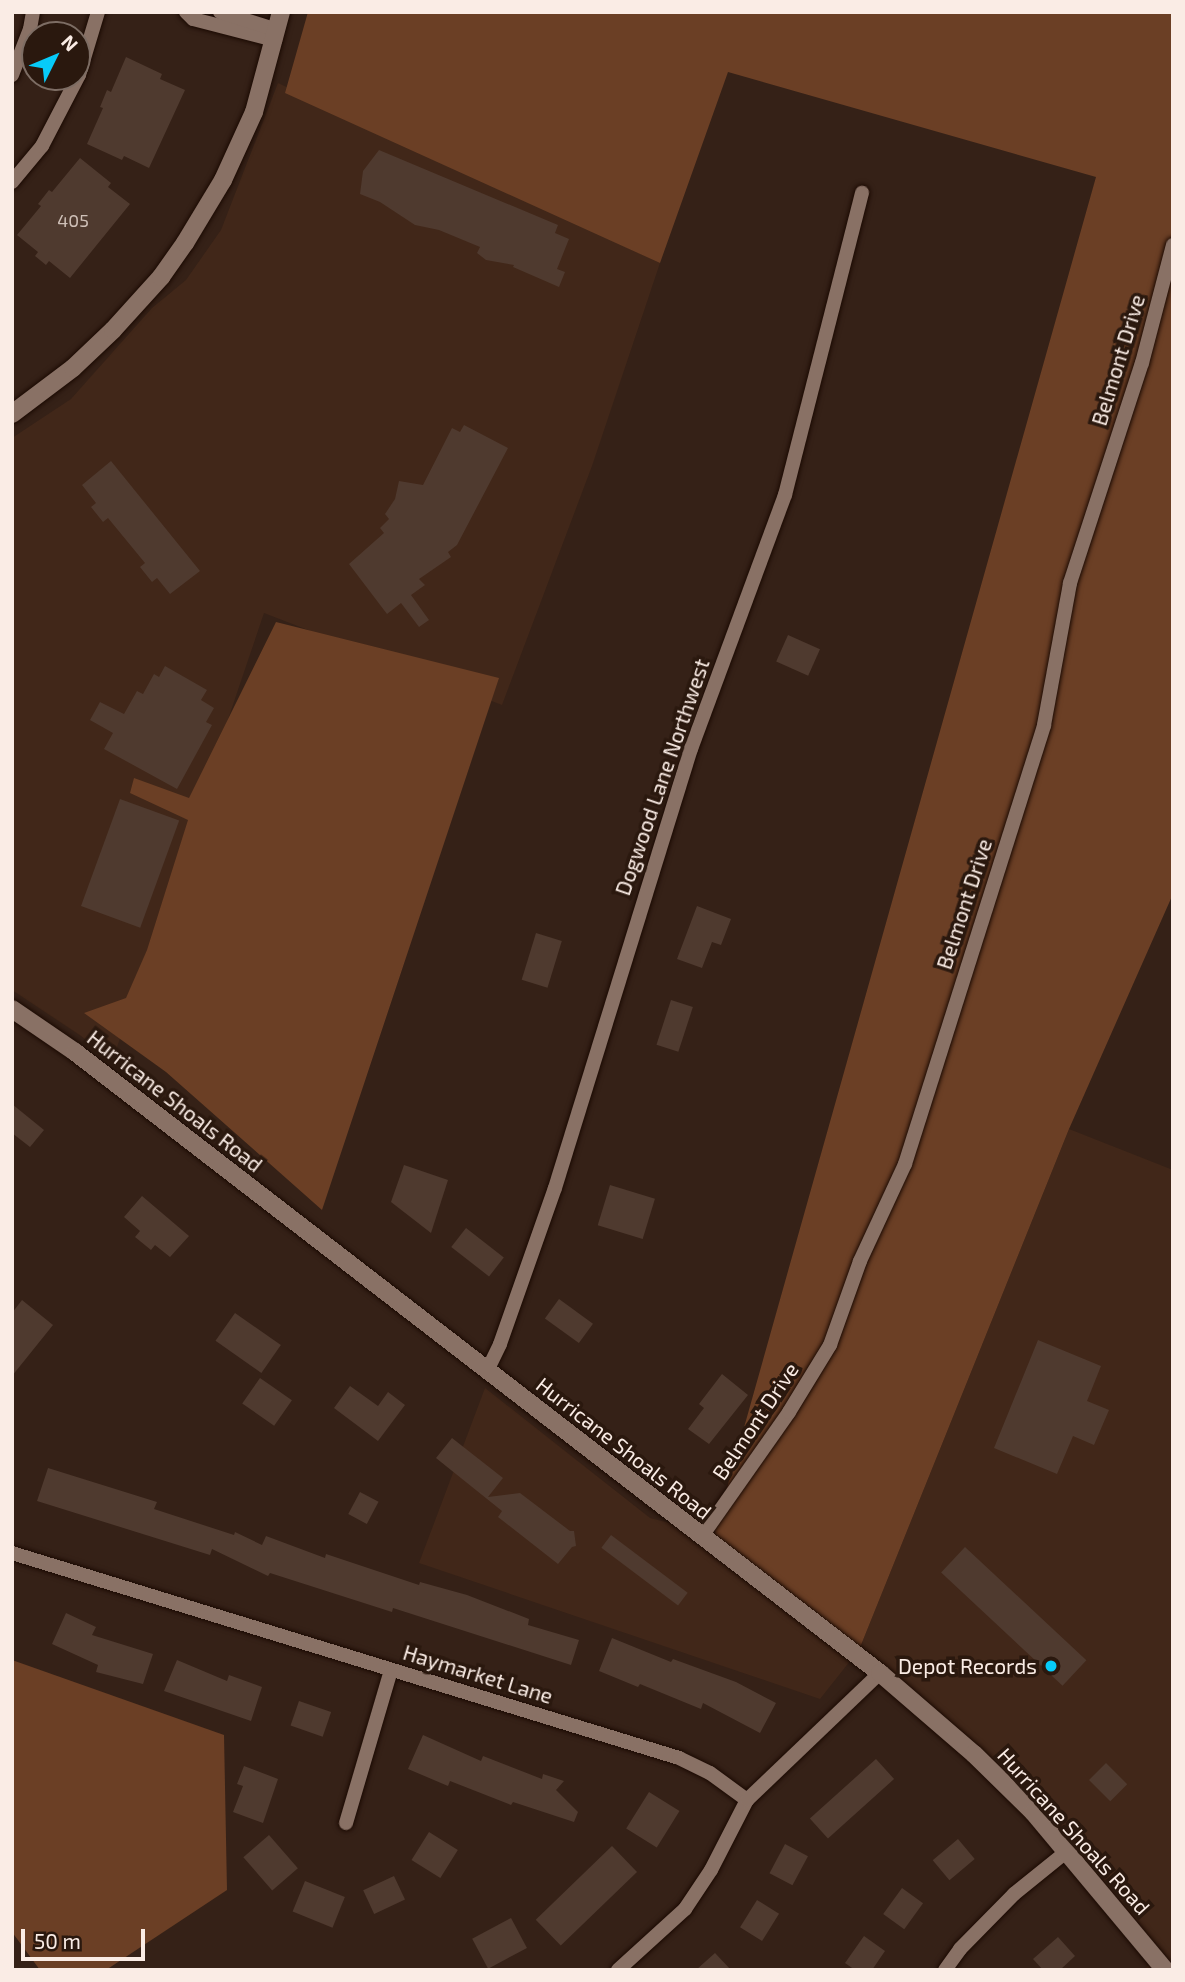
<!DOCTYPE html>
<style>
body{margin:0}
#map{position:relative;width:1185px;height:1982px;overflow:hidden;background:#352117;font-family:"Exo 2",sans-serif}
div>[style]{position:absolute}
.built>*{inset:0;background:#412719}
.green>*{inset:0;background:#6b3f25}
.building>*{inset:0;background:#4f3a2f;transform-origin:0 0}
.roads{filter:drop-shadow(0 0 2px #1b0a03) drop-shadow(0 0 2px #1b0a03)}
.minor>*{height:14px;margin:-7px;padding:0 7px;transform-origin:7px;border-radius:7px;background:#897165}
.tertiary>*{height:18px;margin:-9px;padding:0 9px;transform-origin:9px;border-radius:9px;background:#897165}
.dots>*{width:19px;height:19px;translate:-50% -50%;box-sizing:border-box;border:4px solid #2a180e;border-radius:50%}
span{translate:-50% -50%;white-space:nowrap;text-align:center;line-height:1.15;-webkit-text-stroke:7px #2a180e;paint-order:stroke}
.number-label{font-size:18px;color:#cfc0b8}
.number-label span{-webkit-text-stroke-width:0}
.street-label{font-size:21px;color:#faece5}
.poi-label{font-size:21px;color:#faece5}
.right{translate:-100% -50%;text-align:right}
.frame{position:absolute;inset:0;border:14px solid #faece5;pointer-events:none}
.north{position:absolute;left:21px;top:21px;width:70px;height:70px;box-sizing:border-box;background:#2a180e;border:2px solid #7d6d64;border-radius:50%;rotate:47deg;font-size:19px;font-weight:700;line-height:28px;text-align:center;color:#faece5}
.north::after{content:'';display:block;margin:auto;width:24px;height:32px;background:#07cbf9;clip-path:polygon(50% 0,100% 100%,50% 72%,0 100%)}
.scale{position:absolute;left:21px;top:1929px;width:124px;height:32px;box-sizing:border-box;border:4px solid #faece5;border-top:0;padding-left:9px;font-size:21px;line-height:24px;white-space:nowrap;color:#faece5;-webkit-text-stroke:5px #2a180e;paint-order:stroke}
</style>
<div id="map">
<div class="built">
<div style="clip-path:polygon(278px 83px,660px 263px,592px 466px,502px 705px,264px 613px,112px 1062px,81px 1036px,12px 990px,12px 438px,71px 399px,152px 308px,186px 280px,221px 230px)"></div>
<div style="clip-path:polygon(1069px 1129px,1173px 1170px,1173px 1970px,1144px 1970px,1156px 1957px,887px 1672px,858px 1651px,820px 1699px,419px 1563px,485px 1388px,650px 1518px,714px 1534px,859px 1650px)"></div>
</div>
<div class="green">
<div style="clip-path:polygon(308px 12px,1173px 12px,1173px 894px,1069px 1129px,859px 1650px,714px 1534px,1096px 177px,728px 72px,660px 263px,285px 93px)"></div>
<div style="clip-path:polygon(276px 622px,499px 678px,322px 1210px,166px 1072px,84px 1013px,126px 998px,147px 950px,188px 820px,130px 793px,134px 778px,189px 798px)"></div>
<div style="clip-path:polygon(12px 1660px,224px 1735px,227px 1890px,106px 1970px,40px 1970px,12px 1932px)"></div>
</div>
<div class="building">
<div style="clip-path:polygon(126px 57px,162px 74px,160px 79px,185px 90px,149px 168px,124px 156px,122px 160px,87px 144px,103px 108px,100px 107px,107px 90px,111px 92px)"></div>
<div style="clip-path:polygon(379px 150px,558px 225px,555px 233px,569px 239px,557px 269px,565px 272px,559px 287px,513px 267px,514px 265px,486px 260px,477px 253px,480px 247px,439px 230px,415px 225px,380px 202px,360px 194px,363px 171px)"></div>
<div style="clip-path:polygon(80px 158px,111px 183px,108px 187px,130px 204px,70px 278px,49px 261px,46px 265px,35px 256px,38px 252px,17px 235px,41px 206px,38px 204px,49px 190px,52px 192px)"></div>
<div style="clip-path:polygon(464px 425px,508px 448px,457px 545px,448px 552px,451px 557px,419px 579px,425px 585px,411px 595px,429px 620px,419px 627px,401px 603px,387px 614px,349px 564px,384px 533px,380px 528px,389px 519px,385px 514px,395px 499px,399px 481px,423px 485px,452px 428px,460px 432px)"></div>
<div style="clip-path:polygon(111px 461px,200px 571px,170px 594px,157px 578px,152px 582px,140px 567px,145px 563px,108px 518px,103px 522px,91px 507px,96px 503px,82px 485px)"></div>
<div style="left:788px;top:635px;width:35px;height:29px;rotate:24deg"></div>
<div style="clip-path:polygon(165px 666px,207px 690px,201px 700px,214px 708px,206px 722px,212px 725px,177px 789px,104px 749px,113px 733px,90px 720px,100px 702px,124px 714px,137px 691px,143px 694px,154px 674px,159px 677px)"></div>
<div style="left:120px;top:799px;width:63px;height:114px;rotate:20deg"></div>
<div style="clip-path:polygon(697px 906px,731px 919px,721px 945px,712px 942px,702px 968px,677px 959px)"></div>
<div style="left:536px;top:933px;width:27px;height:49px;rotate:17deg"></div>
<div style="left:671px;top:1000px;width:23px;height:47px;rotate:18deg"></div>
<div style="clip-path:polygon(12px 1104px,44px 1130px,30px 1147px,12px 1133px)"></div>
<div style="clip-path:polygon(404px 1165px,448px 1180px,431px 1233px,391px 1202px)"></div>
<div style="left:610px;top:1185px;width:47px;height:42px;rotate:17deg"></div>
<div style="clip-path:polygon(142px 1196px,189px 1236px,170px 1257px,155px 1245px,151px 1250px,135px 1237px,140px 1231px,124px 1217px)"></div>
<div style="left:466px;top:1228px;width:48px;height:24px;rotate:38deg"></div>
<div style="left:559px;top:1299px;width:42px;height:24px;rotate:36deg"></div>
<div style="clip-path:polygon(22px 1300px,53px 1325px,12px 1376px,12px 1313px)"></div>
<div style="left:235px;top:1313px;width:56px;height:34px;rotate:35deg"></div>
<div style="clip-path:polygon(1038px 1340px,1101px 1366px,1087px 1401px,1109px 1410px,1094px 1445px,1073px 1436px,1057px 1474px,994px 1448px)"></div>
<div style="clip-path:polygon(722px 1374px,748px 1395px,709px 1444px,688px 1429px,704px 1408px,699px 1404px)"></div>
<div style="left:260px;top:1378px;width:39px;height:31px;rotate:35deg"></div>
<div style="clip-path:polygon(350px 1386px,378px 1406px,388px 1392px,405px 1405px,378px 1441px,334px 1408px)"></div>
<div style="clip-path:polygon(452px 1438px,503px 1478px,488px 1497px,520px 1493px,570px 1531px,574px 1531px,576px 1546px,572px 1547px,558px 1564px,498px 1517px,502px 1511px,436px 1458px)"></div>
<div style="clip-path:polygon(48px 1468px,157px 1502px,154px 1509px,234px 1535px,235px 1532px,262px 1545px,266px 1536px,325px 1558px,326px 1554px,419px 1585px,420px 1582px,467px 1595px,529px 1619px,528px 1625px,579px 1640px,571px 1665px,393px 1608px,392px 1612px,270px 1573px,268px 1576px,212px 1549px,210px 1555px,37px 1501px)"></div>
<div style="left:360px;top:1492px;width:21px;height:25px;rotate:28deg"></div>
<div style="left:611px;top:1535px;width:96px;height:16px;rotate:37deg"></div>
<div style="left:965px;top:1547px;width:166px;height:35px;rotate:43deg"></div>
<div style="clip-path:polygon(66px 1613px,96px 1627px,92px 1635px,153px 1654px,143px 1684px,96px 1672px,98px 1665px,52px 1644px)"></div>
<div style="clip-path:polygon(612px 1638px,671px 1662px,673px 1659px,736px 1682px,776px 1703px,760px 1733px,703px 1703px,701px 1709px,640px 1684px,638px 1687px,599px 1671px)"></div>
<div style="clip-path:polygon(177px 1660px,227px 1681px,229px 1675px,262px 1687px,251px 1721px,164px 1691px)"></div>
<div style="left:299px;top:1701px;width:34px;height:26px;rotate:19deg"></div>
<div style="clip-path:polygon(423px 1735px,481px 1761px,483px 1756px,542px 1779px,543px 1774px,564px 1781px,556px 1790px,578px 1812px,574px 1822px,513px 1802px,511px 1805px,450px 1781px,448px 1786px,408px 1769px)"></div>
<div style="left:876px;top:1759px;width:27px;height:89px;rotate:48deg"></div>
<div style="left:1106px;top:1763px;width:30px;height:24px;rotate:45deg"></div>
<div style="clip-path:polygon(244px 1766px,278px 1779px,263px 1823px,233px 1812px,243px 1786px,237px 1784px)"></div>
<div style="left:649px;top:1792px;width:36px;height:43px;rotate:32deg"></div>
<div style="left:429px;top:1832px;width:34px;height:33px;rotate:32deg"></div>
<div style="left:269px;top:1835px;width:44px;height:34px;rotate:49deg"></div>
<div style="left:958px;top:1839px;width:26px;height:33px;rotate:50deg"></div>
<div style="left:785px;top:1844px;width:26px;height:33px;rotate:28deg"></div>
<div style="left:612px;top:1846px;width:36px;height:106px;rotate:46deg"></div>
<div style="left:394px;top:1876px;width:26px;height:34px;rotate:65deg"></div>
<div style="left:305px;top:1881px;width:43px;height:33px;rotate:22deg"></div>
<div style="left:902px;top:1888px;width:26px;height:32px;rotate:36deg"></div>
<div style="left:757px;top:1900px;width:26px;height:32px;rotate:32deg"></div>
<div style="left:511px;top:1918px;width:34px;height:44px;rotate:62deg"></div>
<div style="clip-path:polygon(864px 1936px,885px 1951px,872px 1970px,855px 1970px,845px 1963px)"></div>
<div style="clip-path:polygon(1058px 1937px,1075px 1956px,1060px 1970px,1043px 1970px,1033px 1959px)"></div>
<div style="clip-path:polygon(715px 1953px,731px 1970px,696px 1970px)"></div>
</div>
<div class="roads">
<div class="minor">
<div style="left:186px;top:12px;width:10px;rotate:45deg"></div>
<div style="left:193px;top:19px;width:85px;rotate:14.4deg"></div>
<div style="left:220px;top:12px;width:60px;rotate:17.5deg"></div>
<div style="left:12px;top:75px;width:49px;rotate:-68.6deg"></div>
<div style="left:30px;top:29px;width:17px;rotate:-80deg"></div>
<div style="left:12px;top:182px;width:47px;rotate:-50.2deg"></div>
<div style="left:42px;top:146px;width:80px;rotate:-62.5deg"></div>
<div style="left:79px;top:75px;width:66px;rotate:-73.2deg"></div>
<div style="left:487px;top:1371px;width:30px;rotate:-64deg"></div>
<div style="left:500px;top:1344px;width:165px;rotate:-70.6deg"></div>
<div style="left:555px;top:1188px;width:460px;rotate:-72.8deg"></div>
<div style="left:691px;top:749px;width:271px;rotate:-69.7deg"></div>
<div style="left:785px;top:495px;width:312px;rotate:-75.7deg"></div>
<div style="left:702px;top:1536px;width:151px;rotate:-54.9deg"></div>
<div style="left:789px;top:1412px;width:79px;rotate:-58.5deg"></div>
<div style="left:830px;top:1345px;width:89px;rotate:-70.3deg"></div>
<div style="left:860px;top:1261px;width:107px;rotate:-65.1deg"></div>
<div style="left:905px;top:1164px;width:460px;rotate:-72.4deg"></div>
<div style="left:1044px;top:725px;width:144px;rotate:-79.6deg"></div>
<div style="left:1070px;top:583px;width:231px;rotate:-71.9deg"></div>
<div style="left:1142px;top:363px;width:122px;rotate:-75.3deg"></div>
<div style="left:12px;top:1553px;width:698px;rotate:17.08deg"></div>
<div style="left:679px;top:1758px;width:34px;rotate:26deg"></div>
<div style="left:710px;top:1773px;width:46px;rotate:36.1deg"></div>
<div style="left:346px;top:1823px;width:159px;rotate:-73.6deg"></div>
<div style="left:618px;top:1970px;width:91px;rotate:-42.3deg"></div>
<div style="left:685px;top:1909px;width:47px;rotate:-56.3deg"></div>
<div style="left:711px;top:1870px;width:79px;rotate:-62.8deg"></div>
<div style="left:747px;top:1800px;width:184px;rotate:-43.7deg"></div>
<div style="left:945px;top:1970px;width:26px;rotate:-54deg"></div>
<div style="left:960px;top:1949px;width:77px;rotate:-45.5deg"></div>
<div style="left:1014px;top:1894px;width:67px;rotate:-38.9deg"></div>
</div>
<div class="tertiary">
<div style="left:12px;top:414px;width:76px;rotate:-37deg"></div>
<div style="left:73px;top:368px;width:55px;rotate:-43.5deg"></div>
<div style="left:113px;top:330px;width:72px;rotate:-47.8deg"></div>
<div style="left:161px;top:277px;width:42px;rotate:-54.8deg"></div>
<div style="left:185px;top:243px;width:74px;rotate:-58.9deg"></div>
<div style="left:223px;top:180px;width:75px;rotate:-65.5deg"></div>
<div style="left:254px;top:112px;width:104px;rotate:-74.9deg"></div>
<div style="left:12px;top:1009px;width:76px;rotate:34.3deg"></div>
<div style="left:75px;top:1052px;width:1017px;rotate:37.65deg"></div>
<div style="left:880px;top:1673px;width:124px;rotate:40.8deg"></div>
<div style="left:974px;top:1754px;width:83px;rotate:44.5deg"></div>
<div style="left:1033px;top:1812px;width:206px;rotate:50.1deg"></div>
</div>
</div>
<div class="dots">
<div style="left:1051px;top:1666px;background:#07cbf9"></div>
</div>
<div class="number-label">
<span style="left:73px;top:220px">405</span>
</div>
<div class="street-label">
<span style="left:1118px;top:360px;rotate:-73deg">Belmont Drive</span>
<span style="left:662px;top:777px;rotate:-71deg">Dogwood Lane Northwest</span>
<span style="left:964px;top:904px;rotate:-72deg">Belmont Drive</span>
<span style="left:175px;top:1101px;rotate:38deg">Hurricane Shoals Road</span>
<span style="left:755px;top:1421px;rotate:-56deg">Belmont Drive</span>
<span style="left:624px;top:1448px;rotate:38deg">Hurricane Shoals Road</span>
<span style="left:478px;top:1674px;rotate:17deg">Haymarket Lane</span>
<span style="left:1074px;top:1831px;rotate:48deg">Hurricane Shoals Road</span>
</div>
<div class="poi-label">
<span class="right" style="left:1037px;top:1666px">Depot Records</span>
</div>
<div class="frame"></div>
<div class="north">N</div>
<div class="scale">50 m</div>
</div>
